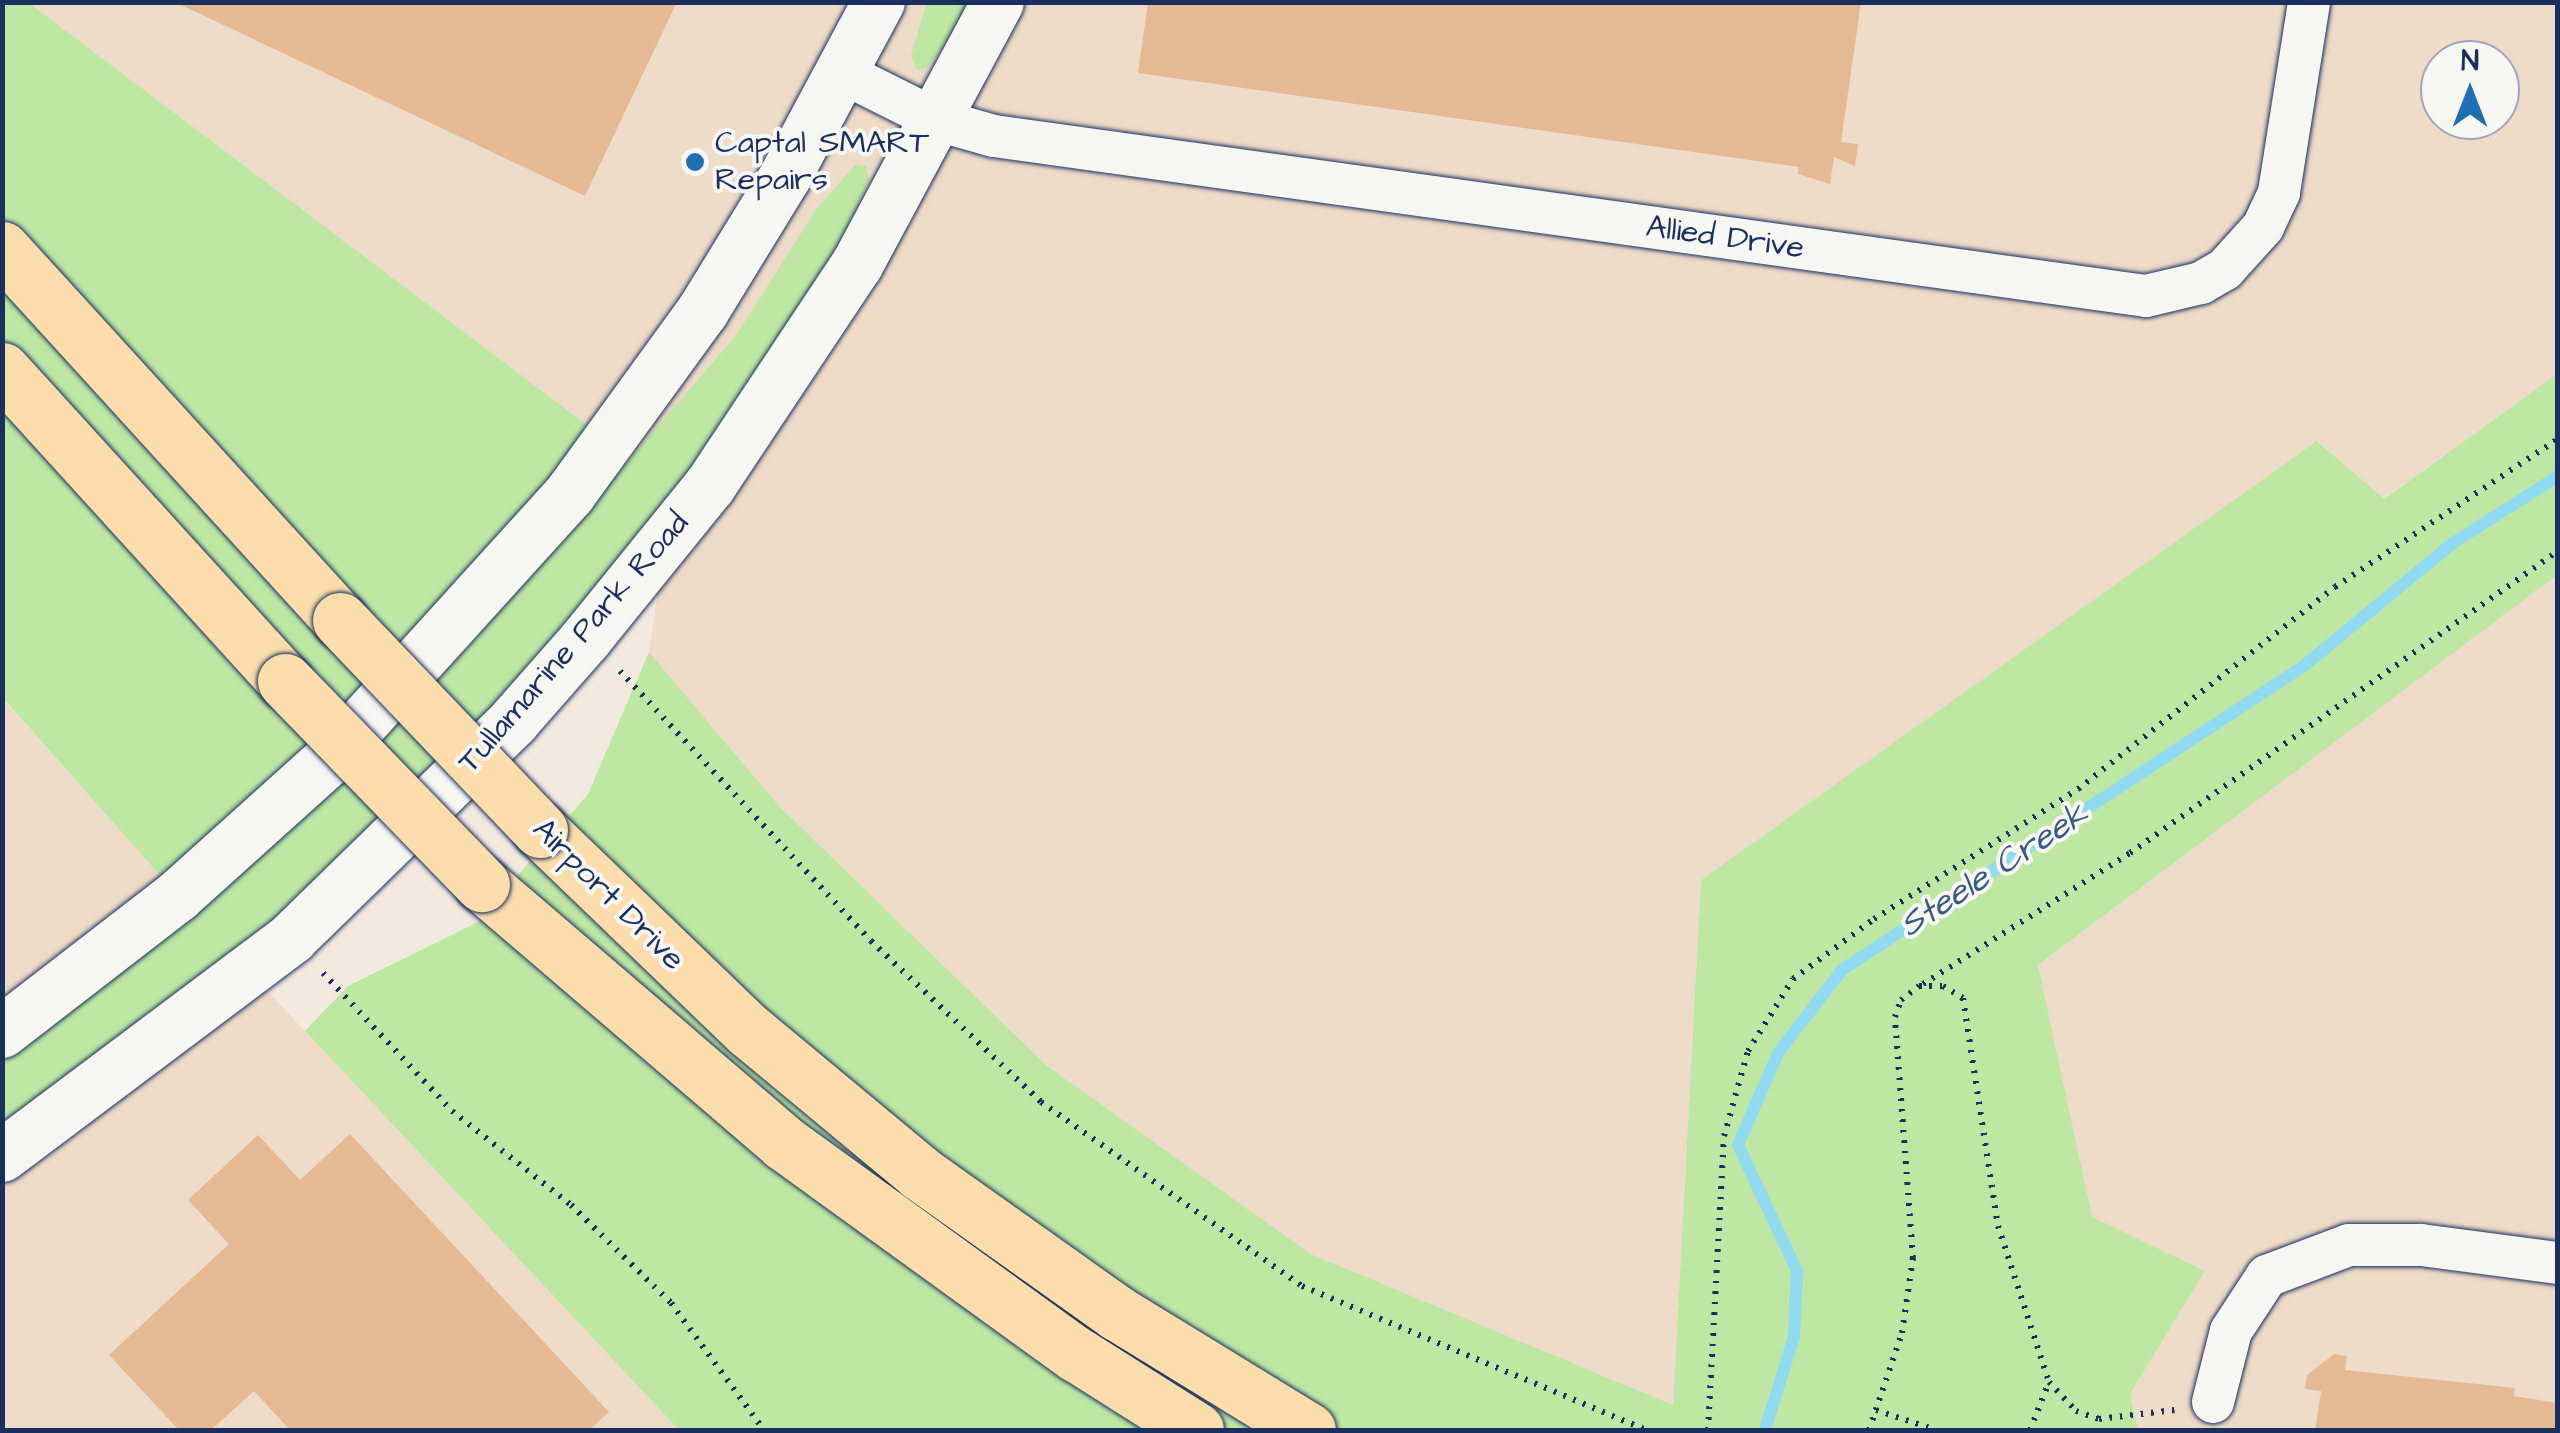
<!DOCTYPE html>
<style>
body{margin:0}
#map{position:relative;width:2560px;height:1433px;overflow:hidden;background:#f2eadf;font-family:"Architects Daughter",sans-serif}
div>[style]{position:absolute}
.built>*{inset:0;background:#eedbc8}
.green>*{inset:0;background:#bde7a3}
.stream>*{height:12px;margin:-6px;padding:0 6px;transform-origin:6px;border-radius:6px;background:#91dbf2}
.building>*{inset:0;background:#e4b994}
.path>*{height:6px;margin-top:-3px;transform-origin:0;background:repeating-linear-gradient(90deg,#1b2f5e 0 2.5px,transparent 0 10.5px)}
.roads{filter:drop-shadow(0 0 2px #1b2f5e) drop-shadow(0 0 2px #1b2f5e)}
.minor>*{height:42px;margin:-21px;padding:0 21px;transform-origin:21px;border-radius:21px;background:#f6f6f2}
.tertiary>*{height:52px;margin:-26px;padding:0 26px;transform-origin:26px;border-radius:26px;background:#f6f6f2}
.primary>*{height:55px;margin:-27.5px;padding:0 27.5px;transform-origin:27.5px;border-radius:27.5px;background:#faddab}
.bridges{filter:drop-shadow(0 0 2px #1b2f5e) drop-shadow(0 0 2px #1b2f5e)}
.primary-bridge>*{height:55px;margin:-27.5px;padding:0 27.5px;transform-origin:27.5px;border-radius:27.5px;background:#faddab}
.dots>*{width:28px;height:28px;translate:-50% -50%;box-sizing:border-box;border:5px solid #f6f6f2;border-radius:50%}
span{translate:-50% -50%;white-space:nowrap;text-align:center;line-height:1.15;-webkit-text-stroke:8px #f6f6f2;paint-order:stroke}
.poi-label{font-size:32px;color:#1b2f5e}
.left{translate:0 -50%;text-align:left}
.street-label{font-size:32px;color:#1b2f5e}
.water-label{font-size:35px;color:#385a83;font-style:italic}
.frame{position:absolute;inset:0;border:5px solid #1b2f5e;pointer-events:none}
.north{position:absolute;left:2420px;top:40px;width:100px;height:100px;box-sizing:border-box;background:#f6f6f2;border:2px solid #9ea6b7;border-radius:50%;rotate:0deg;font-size:28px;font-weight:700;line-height:40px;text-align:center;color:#1b2f5e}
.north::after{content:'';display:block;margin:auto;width:35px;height:45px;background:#1f6fb2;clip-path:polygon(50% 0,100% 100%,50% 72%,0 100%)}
</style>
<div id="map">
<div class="built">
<div style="clip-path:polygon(evenodd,29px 3px,2557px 3px,2557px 374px,2383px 499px,2318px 441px,1701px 880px,1673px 1405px,1311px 1254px,1046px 1065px,779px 806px,649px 652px,665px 544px,611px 443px,29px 3px,2440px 60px,2500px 60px,2500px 120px,2440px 120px,2440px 60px)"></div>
<div style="clip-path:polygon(2557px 575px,2557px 1430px,2138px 1430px,2130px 1394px,2205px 1271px,2092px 1218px,2038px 965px)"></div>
<div style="clip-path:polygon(2px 698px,178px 896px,679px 1430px,3px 1430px)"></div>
</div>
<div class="green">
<div style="clip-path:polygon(2px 3px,29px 3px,611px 443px,178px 896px,3px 698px)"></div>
<div style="clip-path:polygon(927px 3px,972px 3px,948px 41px,927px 68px,917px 70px,911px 55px)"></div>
<div style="clip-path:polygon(855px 165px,866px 166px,869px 180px,840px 245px,680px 488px,504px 699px,288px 910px,3px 1133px,2px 1056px,339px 778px,469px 646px,737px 334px,817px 208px)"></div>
<div style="clip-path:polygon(2557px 374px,2557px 575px,2038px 965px,2092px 1217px,2205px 1271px,2130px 1394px,2138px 1430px,679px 1430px,305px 1031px,348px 986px,478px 922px,588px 794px,649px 652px,779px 806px,1046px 1065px,1311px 1254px,1673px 1405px,1701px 880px,2317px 441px,2384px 499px)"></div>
</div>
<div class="stream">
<div style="left:1765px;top:1430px;width:97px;rotate:-72.7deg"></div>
<div style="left:1794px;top:1337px;width:66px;rotate:-87.4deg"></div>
<div style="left:1797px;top:1271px;width:139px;rotate:-115.1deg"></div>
<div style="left:1738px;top:1145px;width:100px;rotate:-66.5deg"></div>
<div style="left:1778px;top:1053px;width:105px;rotate:-52.4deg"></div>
<div style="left:1842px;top:970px;width:554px;rotate:-33.37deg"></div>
<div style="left:2305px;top:665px;width:192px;rotate:-39.5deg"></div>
<div style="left:2453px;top:543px;width:125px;rotate:-32.5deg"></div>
</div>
<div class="building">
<div style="clip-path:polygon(175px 2px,677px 2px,585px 196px)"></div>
<div style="clip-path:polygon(1148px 2px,1861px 2px,1841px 142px,1858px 144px,1855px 166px,1834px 157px,1830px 184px,1798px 174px,1799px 167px,1138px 73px)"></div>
<div style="clip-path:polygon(350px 1134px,609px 1412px,589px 1430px,290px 1430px,254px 1391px,211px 1430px,179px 1430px,109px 1355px,229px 1244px,188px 1200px,258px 1135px,300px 1180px)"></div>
<div style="clip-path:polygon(2334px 1354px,2347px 1356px,2345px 1370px,2515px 1388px,2514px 1396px,2558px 1403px,2558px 1430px,2315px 1430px,2321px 1391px,2305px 1389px,2307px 1375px)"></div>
</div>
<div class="path">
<div style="left:620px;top:671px;width:369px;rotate:47.1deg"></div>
<div style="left:871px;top:941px;width:234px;rotate:43.4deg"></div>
<div style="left:1041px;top:1102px;width:319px;rotate:35.2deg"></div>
<div style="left:1302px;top:1286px;width:373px;rotate:22.7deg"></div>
<div style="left:323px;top:973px;width:189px;rotate:46.9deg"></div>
<div style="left:452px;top:1111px;width:152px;rotate:38.3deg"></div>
<div style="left:571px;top:1205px;width:140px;rotate:44.4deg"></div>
<div style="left:671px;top:1303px;width:157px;rotate:53.8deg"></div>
<div style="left:1923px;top:984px;width:245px;rotate:-32.3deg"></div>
<div style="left:2130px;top:853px;width:524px;rotate:-35.21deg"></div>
<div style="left:1876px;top:1410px;width:63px;rotate:18.4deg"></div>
<div style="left:1708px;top:1430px;width:294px;rotate:-86.9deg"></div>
<div style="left:1724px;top:1136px;width:88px;rotate:-74.2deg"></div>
<div style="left:1748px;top:1051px;width:85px;rotate:-58deg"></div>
<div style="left:1793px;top:979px;width:101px;rotate:-36.5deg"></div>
<div style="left:1874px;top:919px;width:242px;rotate:-32.5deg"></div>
<div style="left:2078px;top:789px;width:327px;rotate:-38.2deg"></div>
<div style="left:2335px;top:587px;width:268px;rotate:-33.6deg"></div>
<div style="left:1869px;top:1430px;width:102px;rotate:-71.2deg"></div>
<div style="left:1902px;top:1333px;width:76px;rotate:-81.7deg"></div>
<div style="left:1913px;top:1258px;width:242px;rotate:-94.3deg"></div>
<div style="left:1895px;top:1017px;width:18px;rotate:-71deg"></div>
<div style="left:1901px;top:1000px;width:23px;rotate:-38deg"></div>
<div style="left:1919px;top:986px;width:24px"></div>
<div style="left:1943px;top:986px;width:23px;rotate:31deg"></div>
<div style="left:1963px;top:998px;width:231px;rotate:81.3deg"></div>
<div style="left:1998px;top:1226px;width:164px;rotate:71.9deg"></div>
<div style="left:2049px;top:1382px;width:40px;rotate:47deg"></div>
<div style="left:2076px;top:1411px;width:24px;rotate:19deg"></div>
<div style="left:2099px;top:1419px;width:76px;rotate:-6.8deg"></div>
<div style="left:2030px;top:1430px;width:52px;rotate:-68.4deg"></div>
</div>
<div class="roads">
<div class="minor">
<div style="left:843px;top:73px;width:105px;rotate:26.6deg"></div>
<div style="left:937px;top:120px;width:59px;rotate:15.7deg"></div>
<div style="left:994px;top:136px;width:1163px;rotate:7.91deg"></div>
<div style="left:2146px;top:296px;width:57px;rotate:-13.3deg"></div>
<div style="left:2201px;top:283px;width:28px;rotate:-30deg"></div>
<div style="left:2225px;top:269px;width:57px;rotate:-47.9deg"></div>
<div style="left:2263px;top:227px;width:38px;rotate:-65deg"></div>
<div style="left:2279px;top:192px;width:192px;rotate:-81deg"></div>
<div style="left:2213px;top:1402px;width:73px;rotate:-75.8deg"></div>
<div style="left:2231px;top:1331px;width:66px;rotate:-56.8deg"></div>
<div style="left:2267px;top:1276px;width:88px;rotate:-20.7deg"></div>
<div style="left:2349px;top:1245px;width:72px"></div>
<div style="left:2421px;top:1245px;width:138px;rotate:7.5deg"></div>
</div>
<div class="tertiary">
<div style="left:2px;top:1032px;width:222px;rotate:-37.7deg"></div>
<div style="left:178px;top:896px;width:202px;rotate:-42deg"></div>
<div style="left:328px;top:761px;width:360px;rotate:-47.8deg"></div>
<div style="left:570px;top:494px;width:226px;rotate:-54deg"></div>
<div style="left:703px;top:311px;width:157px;rotate:-58.5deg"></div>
<div style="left:785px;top:177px;width:199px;rotate:-61.8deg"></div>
<div style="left:2px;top:1156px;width:363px;rotate:-36.9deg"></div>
<div style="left:292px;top:938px;width:310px;rotate:-44.3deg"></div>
<div style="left:514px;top:721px;width:109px;rotate:-48.7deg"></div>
<div style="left:586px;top:639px;width:197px;rotate:-51deg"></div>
<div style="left:710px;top:486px;width:265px;rotate:-56.4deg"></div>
<div style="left:857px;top:265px;width:298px;rotate:-61.8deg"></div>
</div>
<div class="primary">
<div style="left:2px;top:249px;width:502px;rotate:47.66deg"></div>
<div style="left:2px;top:370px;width:420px;rotate:47.7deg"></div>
<div style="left:540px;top:830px;width:289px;rotate:43.9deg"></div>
<div style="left:748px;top:1030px;width:224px;rotate:39.7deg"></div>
<div style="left:920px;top:1173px;width:242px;rotate:35.4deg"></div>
<div style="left:1117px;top:1313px;width:224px;rotate:31.5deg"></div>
<div style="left:482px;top:884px;width:398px;rotate:40.6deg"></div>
<div style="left:784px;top:1143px;width:360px;rotate:35.9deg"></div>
<div style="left:1076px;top:1354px;width:142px;rotate:32.3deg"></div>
</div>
</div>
<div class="bridges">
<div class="primary-bridge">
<div style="left:340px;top:620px;width:290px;rotate:46.4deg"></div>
<div style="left:285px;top:681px;width:283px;rotate:45.9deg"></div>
</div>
</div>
<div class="dots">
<div style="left:695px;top:162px;background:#1f6fb2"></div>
</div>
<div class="poi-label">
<span class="left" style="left:715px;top:162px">Captal SMART<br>Repairs</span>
</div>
<div class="street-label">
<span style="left:1725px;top:238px;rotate:8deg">Allied Drive</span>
<span style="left:574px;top:643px;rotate:-49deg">Tullamarine Park Road</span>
<span style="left:608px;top:895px;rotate:45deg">Airport Drive</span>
</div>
<div class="water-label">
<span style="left:1994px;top:870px;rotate:-33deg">Steele Creek</span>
</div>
<div class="frame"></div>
<div class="north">N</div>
</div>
